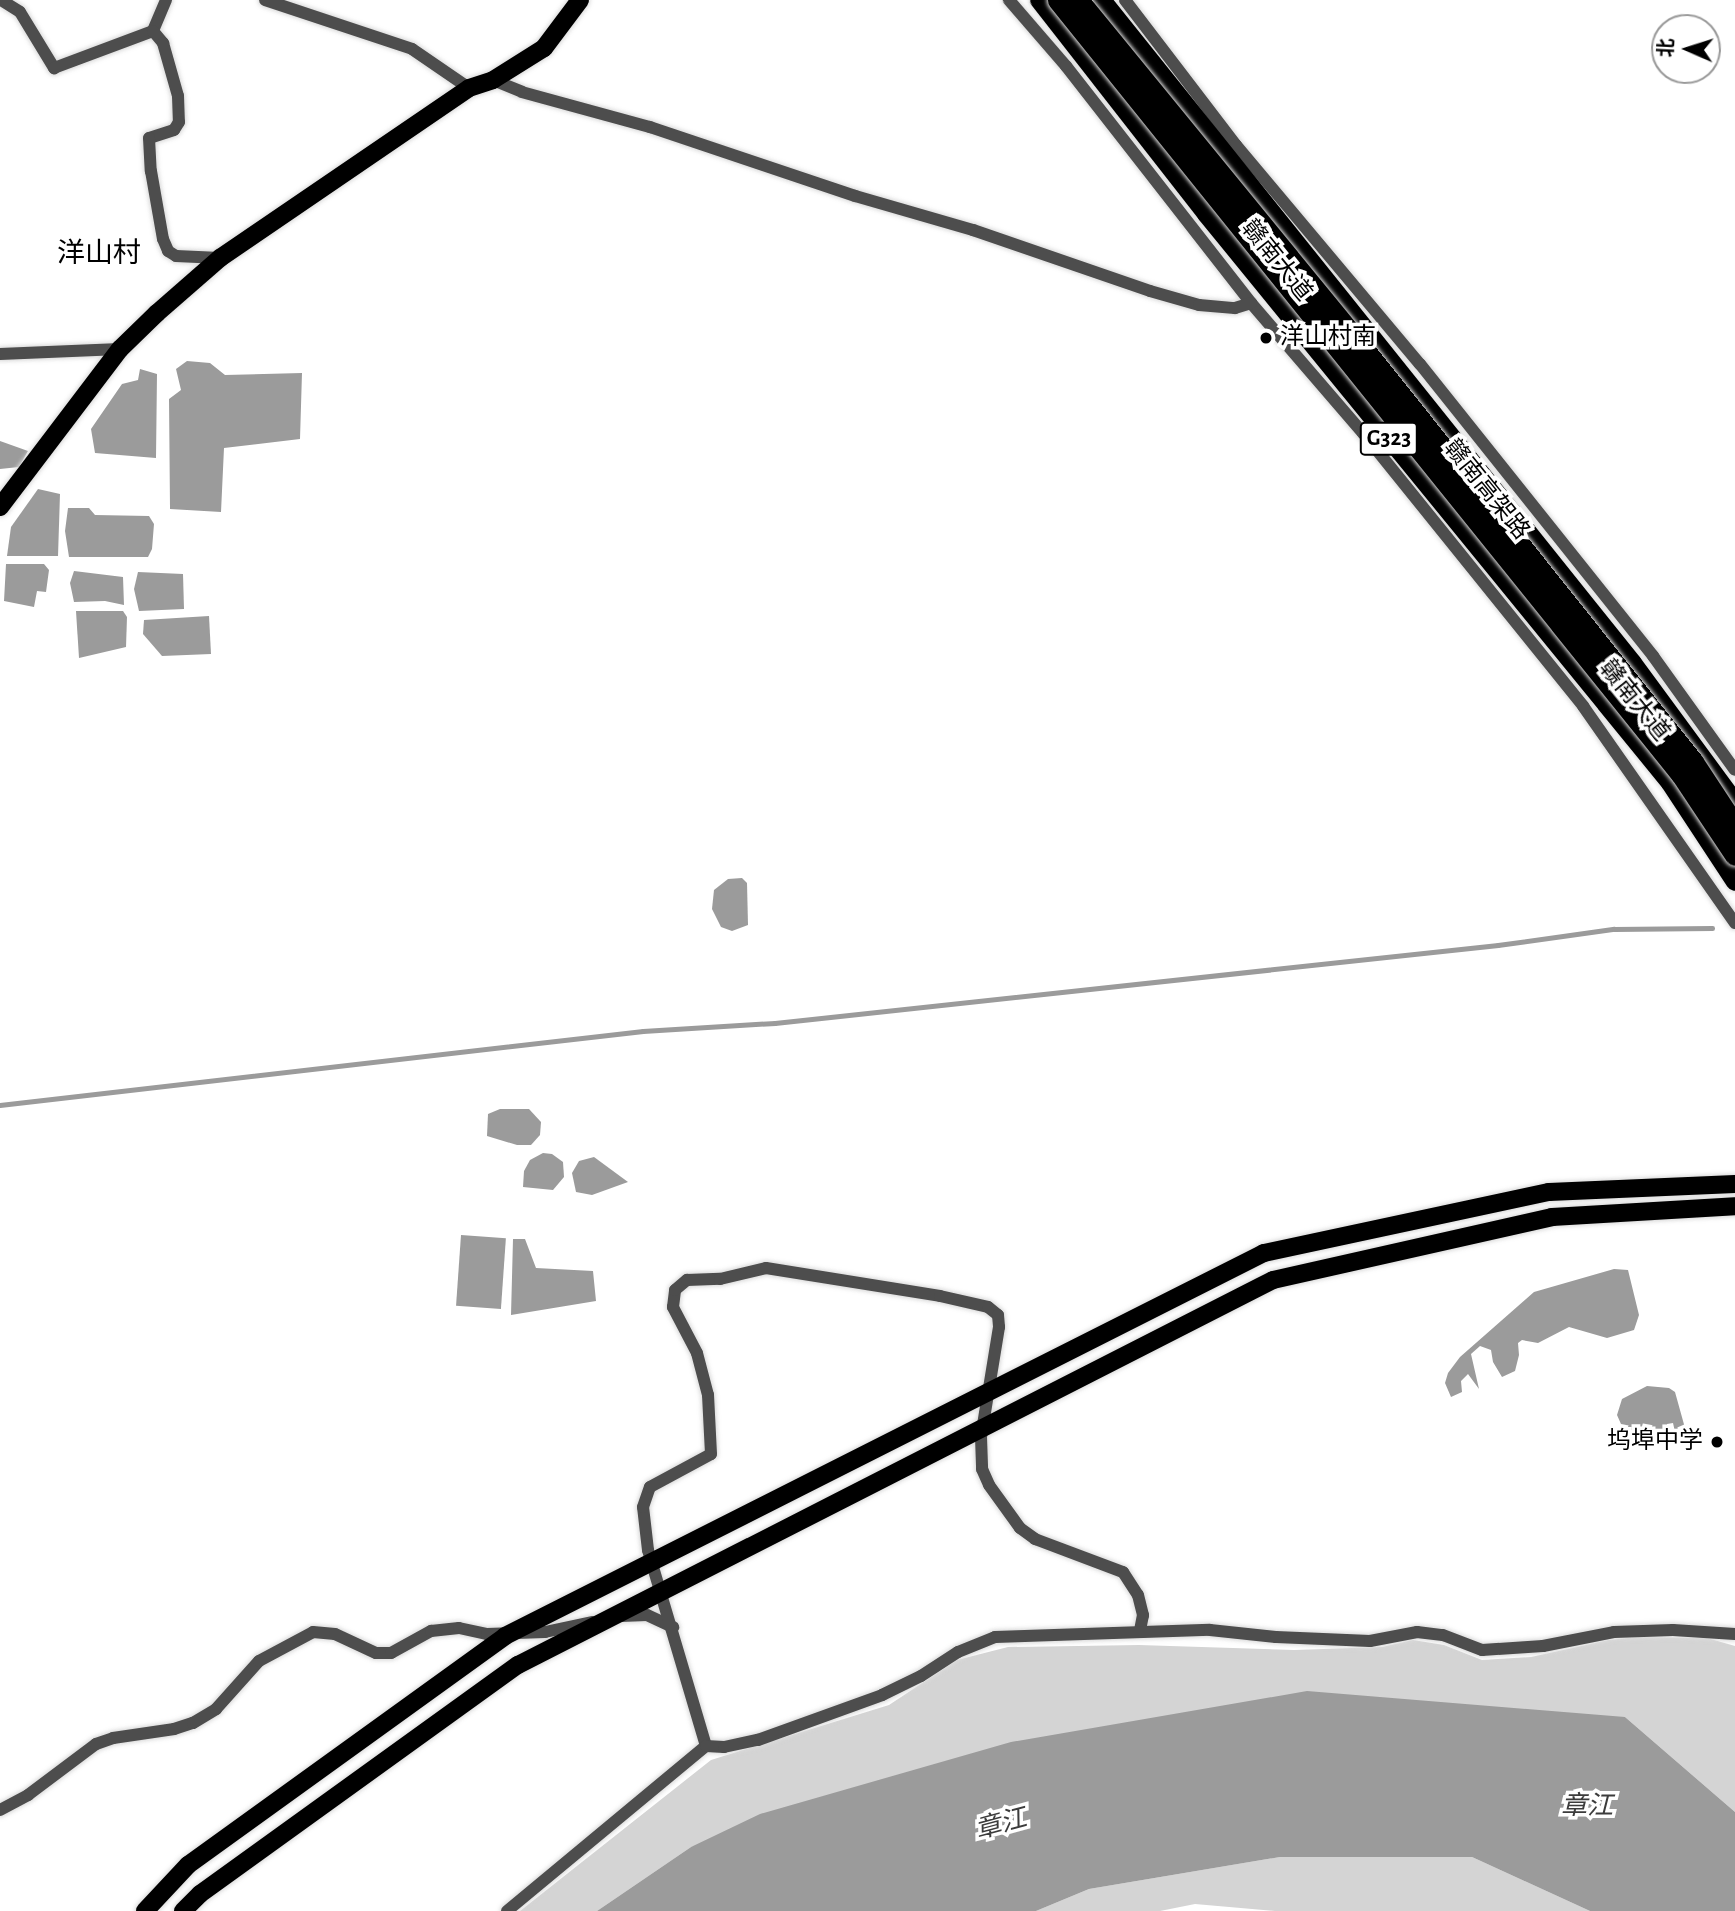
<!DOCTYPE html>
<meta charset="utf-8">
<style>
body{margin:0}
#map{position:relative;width:1735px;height:1911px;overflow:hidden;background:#fff;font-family:"Alegreya Sans","Noto Sans SC",sans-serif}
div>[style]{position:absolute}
.green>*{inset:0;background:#d4d4d4}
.water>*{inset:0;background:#9b9b9b;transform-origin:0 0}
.stream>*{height:4.5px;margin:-2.25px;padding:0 2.25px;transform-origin:2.25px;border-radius:2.25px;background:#9b9b9b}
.roads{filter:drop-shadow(0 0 2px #dbdbdb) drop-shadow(0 0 2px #dbdbdb)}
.minor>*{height:12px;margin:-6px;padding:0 6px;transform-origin:6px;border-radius:6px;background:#4d4d4d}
.major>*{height:18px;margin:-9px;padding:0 9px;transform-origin:9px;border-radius:9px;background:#000}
.bridges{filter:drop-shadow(0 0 2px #dbdbdb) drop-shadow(0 0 2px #dbdbdb)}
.highway-bridge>*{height:21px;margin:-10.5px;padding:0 10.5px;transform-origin:10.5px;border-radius:10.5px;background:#000}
.dots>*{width:19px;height:19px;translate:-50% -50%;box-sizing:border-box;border:4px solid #fff;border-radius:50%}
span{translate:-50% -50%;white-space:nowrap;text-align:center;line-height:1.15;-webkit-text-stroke:7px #fff;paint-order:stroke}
.shield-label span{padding:2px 5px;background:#fff;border:2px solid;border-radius:5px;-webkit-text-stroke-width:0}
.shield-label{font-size:23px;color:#000;font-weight:700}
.street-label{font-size:24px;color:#000}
.poi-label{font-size:24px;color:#000}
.left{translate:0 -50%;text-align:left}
.right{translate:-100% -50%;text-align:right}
.water-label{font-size:26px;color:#3c3c3c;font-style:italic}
.quarter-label{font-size:28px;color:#000}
.north{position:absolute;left:1651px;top:14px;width:70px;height:70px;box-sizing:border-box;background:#fff;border:2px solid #999;border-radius:50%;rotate:273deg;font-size:19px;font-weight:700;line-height:28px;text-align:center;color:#000}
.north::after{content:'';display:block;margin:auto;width:24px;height:32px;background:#000;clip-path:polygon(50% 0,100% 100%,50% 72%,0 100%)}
</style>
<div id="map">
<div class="green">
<div style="clip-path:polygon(1638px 1637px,1707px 1638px,1735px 1646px,1735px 1812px,1625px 1717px,691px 1847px,597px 1911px,520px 1911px,711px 1760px,889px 1705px,957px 1660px,1008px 1647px,1139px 1645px,1294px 1650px,1382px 1647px,1413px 1640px,1444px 1645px,1482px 1660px,1531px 1657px,1609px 1640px)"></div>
<div style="clip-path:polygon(1280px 1857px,1472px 1857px,1590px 1911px,1275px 1911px,1195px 1904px,1160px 1911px,1036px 1911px,1089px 1889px)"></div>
</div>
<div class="water">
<div style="clip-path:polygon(187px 361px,210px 363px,225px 375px,302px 373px,300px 439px,224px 448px,221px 512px,170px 509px,169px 399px,181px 390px,176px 369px)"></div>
<div style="clip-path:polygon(140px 369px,157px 374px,156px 458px,95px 453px,91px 429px,122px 384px,138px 380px)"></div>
<div style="clip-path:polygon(0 441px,28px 451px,19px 467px,0 469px)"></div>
<div style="clip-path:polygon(38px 489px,60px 494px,58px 556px,7px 556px,11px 527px)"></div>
<div style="clip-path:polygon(68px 508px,89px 508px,95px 515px,149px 516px,154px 524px,152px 549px,148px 557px,69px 557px,65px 531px)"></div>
<div style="clip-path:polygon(6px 564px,44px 564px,49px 570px,46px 592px,37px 591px,34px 607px,4px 601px)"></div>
<div style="clip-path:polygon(74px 571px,123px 577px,124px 605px,105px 601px,74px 602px,70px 583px)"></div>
<div style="clip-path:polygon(138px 572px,183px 574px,184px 609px,139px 611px,134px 589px)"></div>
<div style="clip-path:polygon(76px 611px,123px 611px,127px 617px,126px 647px,79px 658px)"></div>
<div style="clip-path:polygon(209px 616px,211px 654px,162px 656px,143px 634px,144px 620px)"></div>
<div style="clip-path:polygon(742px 878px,747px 883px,748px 925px,732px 931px,721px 927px,712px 909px,714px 890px,728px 879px)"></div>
<div style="clip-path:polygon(500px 1109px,529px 1109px,541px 1122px,540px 1135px,531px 1145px,517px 1145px,487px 1136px,488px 1114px)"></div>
<div style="clip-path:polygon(543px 1153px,552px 1154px,563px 1162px,564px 1177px,553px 1190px,523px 1187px,524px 1171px,530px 1160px)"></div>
<div style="clip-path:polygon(594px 1157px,628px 1182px,592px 1195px,576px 1192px,572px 1173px,579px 1161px)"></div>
<div style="left:461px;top:1235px;width:45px;height:71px;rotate:4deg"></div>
<div style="clip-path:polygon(513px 1239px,525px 1239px,536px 1268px,593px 1271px,596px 1301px,511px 1315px)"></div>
<div style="clip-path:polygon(1614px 1269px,1628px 1270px,1639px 1315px,1634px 1330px,1607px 1338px,1569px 1327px,1538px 1343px,1522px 1340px,1518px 1343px,1519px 1355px,1515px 1371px,1502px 1377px,1493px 1362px,1491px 1350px,1480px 1346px,1471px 1354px,1479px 1389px,1468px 1374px,1461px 1381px,1462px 1392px,1451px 1397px,1445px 1383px,1448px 1373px,1460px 1357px,1534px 1292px)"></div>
<div style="clip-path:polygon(1647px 1386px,1669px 1388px,1675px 1392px,1685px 1428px,1675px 1432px,1673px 1423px,1667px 1424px,1667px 1433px,1659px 1441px,1640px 1445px,1629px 1442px,1617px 1415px,1622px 1399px)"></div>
<div style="clip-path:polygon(1307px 1691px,1625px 1717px,1735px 1812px,1735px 1911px,1590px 1911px,1472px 1857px,1280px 1857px,1089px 1889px,1036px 1911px,597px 1911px,691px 1847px,760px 1814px,1011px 1742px)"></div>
</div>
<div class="stream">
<div style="left:0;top:1105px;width:647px;rotate:-6.57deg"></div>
<div style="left:643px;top:1031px;width:132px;rotate:-3.5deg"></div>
<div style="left:775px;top:1023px;width:727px;rotate:-6.16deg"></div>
<div style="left:1498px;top:945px;width:117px;rotate:-7.9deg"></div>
<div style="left:1614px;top:929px;width:98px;rotate:-0.6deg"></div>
</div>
<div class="roads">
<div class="minor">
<div style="left:1px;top:0;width:22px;rotate:32deg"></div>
<div style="left:20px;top:12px;width:66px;rotate:58.7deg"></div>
<div style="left:54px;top:68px;width:106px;rotate:-20.5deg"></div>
<div style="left:166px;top:0;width:34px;rotate:113deg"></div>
<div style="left:153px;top:31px;width:16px;rotate:50deg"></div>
<div style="left:163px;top:43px;width:55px;rotate:74.2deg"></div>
<div style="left:178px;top:96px;width:26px;rotate:88deg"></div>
<div style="left:179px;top:122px;width:9px;rotate:122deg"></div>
<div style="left:174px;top:130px;width:26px;rotate:162deg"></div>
<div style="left:149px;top:138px;width:33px;rotate:87deg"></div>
<div style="left:151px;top:171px;width:69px;rotate:80deg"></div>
<div style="left:163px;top:239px;width:13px;rotate:67deg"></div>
<div style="left:168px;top:251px;width:9px;rotate:32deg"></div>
<div style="left:176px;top:256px;width:44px;rotate:2.6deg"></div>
<div style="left:265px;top:0;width:155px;rotate:18.4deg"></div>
<div style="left:412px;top:49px;width:69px;rotate:34.4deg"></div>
<div style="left:1009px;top:0;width:87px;rotate:49.2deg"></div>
<div style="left:1066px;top:66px;width:301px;rotate:52deg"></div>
<div style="left:1251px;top:303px;width:172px;rotate:49.3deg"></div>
<div style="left:1363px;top:433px;width:351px;rotate:51.1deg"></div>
<div style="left:1583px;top:706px;width:265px;rotate:55deg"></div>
<div style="left:1125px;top:0;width:183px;rotate:52.6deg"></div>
<div style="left:1236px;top:145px;width:286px;rotate:50deg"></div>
<div style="left:1420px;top:364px;width:374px;rotate:51.4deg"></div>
<div style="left:1653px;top:656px;width:140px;rotate:54.3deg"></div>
<div style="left:493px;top:80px;width:31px;rotate:22deg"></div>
<div style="left:522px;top:92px;width:133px;rotate:15.3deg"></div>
<div style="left:650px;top:127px;width:216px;rotate:18.6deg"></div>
<div style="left:855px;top:196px;width:123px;rotate:16.1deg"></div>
<div style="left:973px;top:230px;width:187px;rotate:19deg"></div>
<div style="left:1150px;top:291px;width:51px;rotate:15.9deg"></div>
<div style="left:1199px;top:305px;width:36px;rotate:5deg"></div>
<div style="left:1235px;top:308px;width:17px;rotate:-17deg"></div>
<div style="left:0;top:354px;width:120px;rotate:-2.4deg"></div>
<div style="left:621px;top:1616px;width:26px;rotate:-2deg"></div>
<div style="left:647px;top:1615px;width:29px;rotate:25deg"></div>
<div style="left:706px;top:1746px;width:204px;rotate:-106.5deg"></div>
<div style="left:648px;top:1550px;width:43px;rotate:-96.6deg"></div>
<div style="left:643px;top:1507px;width:21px;rotate:-71deg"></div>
<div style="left:650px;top:1487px;width:69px;rotate:-28.4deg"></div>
<div style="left:711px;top:1454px;width:59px;rotate:-92.9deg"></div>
<div style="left:708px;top:1395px;width:43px;rotate:-104.7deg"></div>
<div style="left:697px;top:1353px;width:52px;rotate:-117.6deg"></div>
<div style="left:673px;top:1307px;width:17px;rotate:-83deg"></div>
<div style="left:675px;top:1290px;width:16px;rotate:-40deg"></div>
<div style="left:687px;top:1280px;width:33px;rotate:-2deg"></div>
<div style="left:720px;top:1279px;width:47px;rotate:-13.4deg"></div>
<div style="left:766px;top:1268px;width:176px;rotate:9.1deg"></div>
<div style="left:940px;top:1296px;width:49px;rotate:12.9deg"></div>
<div style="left:988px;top:1307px;width:13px;rotate:39deg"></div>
<div style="left:998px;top:1315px;width:12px;rotate:85deg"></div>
<div style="left:999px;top:1327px;width:111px;rotate:99.3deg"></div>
<div style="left:981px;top:1437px;width:32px;rotate:88deg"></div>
<div style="left:982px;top:1469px;width:17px;rotate:66deg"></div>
<div style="left:989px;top:1485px;width:53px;rotate:54.2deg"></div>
<div style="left:1020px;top:1528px;width:19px;rotate:36deg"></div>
<div style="left:1035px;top:1539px;width:94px;rotate:20.6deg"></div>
<div style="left:1123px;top:1572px;width:27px;rotate:57deg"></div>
<div style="left:1138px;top:1595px;width:21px;rotate:76deg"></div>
<div style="left:1143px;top:1615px;width:16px;rotate:101deg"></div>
<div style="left:0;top:1810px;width:32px;rotate:-28deg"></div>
<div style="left:28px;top:1795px;width:85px;rotate:-36.9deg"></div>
<div style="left:96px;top:1744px;width:18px;rotate:-19deg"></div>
<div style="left:113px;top:1738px;width:62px;rotate:-8.4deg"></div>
<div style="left:174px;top:1729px;width:20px;rotate:-18deg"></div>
<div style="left:193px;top:1723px;width:27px;rotate:-31deg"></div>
<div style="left:216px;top:1709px;width:64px;rotate:-48.1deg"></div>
<div style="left:259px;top:1661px;width:61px;rotate:-28.2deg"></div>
<div style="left:313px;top:1632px;width:22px;rotate:5deg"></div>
<div style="left:335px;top:1634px;width:45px;rotate:24.9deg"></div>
<div style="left:376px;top:1653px;width:15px"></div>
<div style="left:391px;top:1653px;width:46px;rotate:-28.8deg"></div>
<div style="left:431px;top:1631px;width:28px;rotate:-6deg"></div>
<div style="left:459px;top:1628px;width:29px;rotate:12deg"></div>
<div style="left:487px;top:1634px;width:58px;rotate:-2deg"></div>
<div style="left:545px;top:1632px;width:48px;rotate:-12deg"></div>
<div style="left:507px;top:1911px;width:259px;rotate:-39.7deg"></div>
<div style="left:706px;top:1746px;width:18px;rotate:3deg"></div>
<div style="left:724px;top:1747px;width:35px;rotate:-12deg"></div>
<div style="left:758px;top:1740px;width:132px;rotate:-19.9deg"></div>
<div style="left:882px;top:1695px;width:43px;rotate:-26deg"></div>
<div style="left:921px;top:1676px;width:44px;rotate:-33deg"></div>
<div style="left:958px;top:1652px;width:40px;rotate:-22deg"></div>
<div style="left:995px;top:1637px;width:215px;rotate:-1.9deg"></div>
<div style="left:1210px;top:1630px;width:66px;rotate:6.1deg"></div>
<div style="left:1276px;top:1637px;width:94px;rotate:2.4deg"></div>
<div style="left:1370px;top:1641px;width:48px;rotate:-10.8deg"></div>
<div style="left:1417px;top:1632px;width:26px;rotate:7deg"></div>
<div style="left:1443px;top:1635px;width:42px;rotate:21deg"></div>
<div style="left:1482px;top:1650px;width:61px;rotate:-3.8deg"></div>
<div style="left:1543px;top:1646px;width:72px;rotate:-11.2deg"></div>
<div style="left:1614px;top:1632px;width:59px;rotate:-1.9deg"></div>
<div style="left:1673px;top:1630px;width:62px;rotate:3.7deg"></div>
</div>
<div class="major">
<div style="left:1039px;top:0;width:271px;rotate:52deg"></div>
<div style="left:1206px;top:214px;width:734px;rotate:50.8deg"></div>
<div style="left:1670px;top:783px;width:118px;rotate:56.7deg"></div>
<div style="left:1102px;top:0;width:849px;rotate:51.31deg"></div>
<div style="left:1633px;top:663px;width:172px;rotate:53.7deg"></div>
<div style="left:0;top:507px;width:198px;rotate:-52.8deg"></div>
<div style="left:120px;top:349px;width:52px;rotate:-44.2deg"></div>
<div style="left:157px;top:313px;width:84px;rotate:-41.1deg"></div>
<div style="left:220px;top:258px;width:301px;rotate:-34.3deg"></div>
<div style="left:469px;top:88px;width:25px;rotate:-18deg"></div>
<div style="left:493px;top:80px;width:60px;rotate:-32.1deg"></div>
<div style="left:544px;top:48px;width:60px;rotate:-53.1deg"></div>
<div style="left:145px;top:1911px;width:63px;rotate:-46.9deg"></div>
<div style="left:188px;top:1865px;width:391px;rotate:-35.8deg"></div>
<div style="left:505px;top:1636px;width:850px;rotate:-26.78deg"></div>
<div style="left:1264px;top:1253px;width:291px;rotate:-12.1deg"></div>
<div style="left:1549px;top:1192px;width:186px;rotate:-2.5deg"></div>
<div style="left:183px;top:1911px;width:24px;rotate:-45deg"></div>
<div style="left:200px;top:1894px;width:392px;rotate:-35.8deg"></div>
<div style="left:518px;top:1665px;width:847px;rotate:-27.02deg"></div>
<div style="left:1273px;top:1280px;width:286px;rotate:-12.7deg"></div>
<div style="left:1552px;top:1217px;width:183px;rotate:-3.4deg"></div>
</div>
</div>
<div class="bridges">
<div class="highway-bridge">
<div style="left:1058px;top:0;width:994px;rotate:51.17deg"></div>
<div style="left:1681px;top:774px;width:97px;rotate:56.3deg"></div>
<div style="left:1078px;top:0;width:437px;rotate:50.7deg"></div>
<div style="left:1355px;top:338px;width:542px;rotate:51.44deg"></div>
<div style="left:1693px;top:762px;width:77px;rotate:56.7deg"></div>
</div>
</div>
<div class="dots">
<div style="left:1266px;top:338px;background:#000"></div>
<div style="left:1717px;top:1442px;background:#000"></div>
</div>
<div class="shield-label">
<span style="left:1389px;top:439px">G323</span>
</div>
<div class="street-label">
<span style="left:1276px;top:261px;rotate:51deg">赣南大道</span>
<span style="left:1486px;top:490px;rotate:51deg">赣南高架路</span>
<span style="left:1634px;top:701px;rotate:51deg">赣南大道</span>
</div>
<div class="poi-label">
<span class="left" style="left:1280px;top:338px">洋山村南</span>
<span class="right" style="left:1703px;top:1442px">坞埠中学</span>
</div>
<div class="water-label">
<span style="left:1587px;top:1807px">章江</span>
<span style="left:1001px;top:1825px;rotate:-15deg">章江</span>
</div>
<div class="quarter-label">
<span style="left:99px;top:254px">洋山村</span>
</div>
<div class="north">北</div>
</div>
